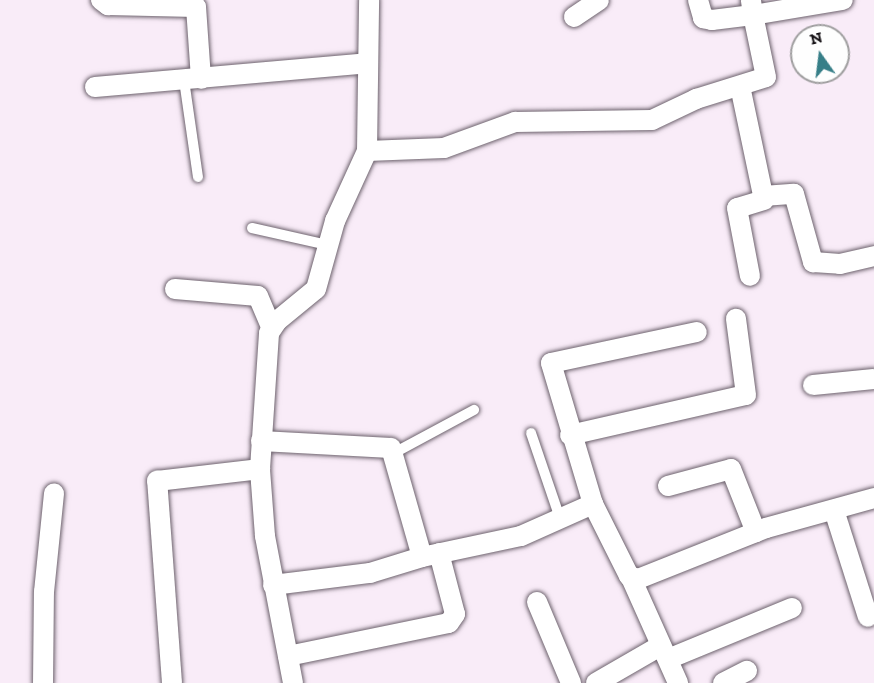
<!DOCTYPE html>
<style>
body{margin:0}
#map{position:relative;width:874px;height:683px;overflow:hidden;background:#f9ecf8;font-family:"Zilla Slab",serif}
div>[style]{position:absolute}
.roads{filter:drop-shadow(0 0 2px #6d626d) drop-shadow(0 0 2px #6d626d)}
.service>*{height:10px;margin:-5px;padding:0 5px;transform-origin:5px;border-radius:5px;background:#fff}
.minor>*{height:20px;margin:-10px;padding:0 10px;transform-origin:10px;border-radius:10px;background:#fff}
span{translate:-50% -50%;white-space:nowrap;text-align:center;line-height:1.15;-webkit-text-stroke:5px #fefefe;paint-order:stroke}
.north{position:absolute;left:790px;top:24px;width:60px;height:60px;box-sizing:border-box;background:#fefefe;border:2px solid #a09fa0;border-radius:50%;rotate:346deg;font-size:16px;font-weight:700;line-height:24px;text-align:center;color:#141014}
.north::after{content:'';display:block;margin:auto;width:21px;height:27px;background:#377f88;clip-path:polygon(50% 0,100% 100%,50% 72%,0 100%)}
</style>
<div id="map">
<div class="roads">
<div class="service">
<div style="left:184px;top:80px;width:98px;rotate:81.8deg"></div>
<div style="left:252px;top:228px;width:78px;rotate:12.6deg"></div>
<div style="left:531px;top:433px;width:90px;rotate:71.2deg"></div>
<div style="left:394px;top:453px;width:91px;rotate:-28.3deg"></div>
</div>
<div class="minor">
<div style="left:101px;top:0;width:9px;rotate:36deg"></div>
<div style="left:108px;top:5px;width:88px;rotate:1.3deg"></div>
<div style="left:196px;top:7px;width:72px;rotate:86deg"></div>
<div style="left:698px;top:0;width:19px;rotate:74deg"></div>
<div style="left:703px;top:18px;width:9px;rotate:13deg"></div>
<div style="left:712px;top:20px;width:41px;rotate:-7deg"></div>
<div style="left:753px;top:15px;width:15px;rotate:-98deg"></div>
<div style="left:574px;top:17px;width:30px;rotate:-34deg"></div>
<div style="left:740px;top:86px;width:116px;rotate:78.1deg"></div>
<div style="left:764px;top:200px;width:28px;rotate:163deg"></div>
<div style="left:737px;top:208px;width:69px;rotate:79.2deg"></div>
<div style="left:95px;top:87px;width:273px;rotate:-5deg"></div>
<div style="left:367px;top:151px;width:77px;rotate:-2.2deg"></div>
<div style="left:444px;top:148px;width:76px;rotate:-20.1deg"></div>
<div style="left:515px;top:122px;width:137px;rotate:-0.8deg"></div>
<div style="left:652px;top:120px;width:49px;rotate:-25.5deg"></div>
<div style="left:696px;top:99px;width:73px;rotate:-17.4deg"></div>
<div style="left:766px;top:77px;width:63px;rotate:-101.8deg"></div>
<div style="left:753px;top:15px;width:91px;rotate:-9.5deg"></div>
<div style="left:763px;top:196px;width:31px;rotate:-4deg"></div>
<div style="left:794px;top:194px;width:71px;rotate:74.4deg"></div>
<div style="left:813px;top:262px;width:27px;rotate:4deg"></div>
<div style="left:840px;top:264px;width:35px;rotate:-13deg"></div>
<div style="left:175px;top:289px;width:83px;rotate:4.8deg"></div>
<div style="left:258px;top:296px;width:34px;rotate:67deg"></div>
<div style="left:813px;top:385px;width:61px;rotate:-5.6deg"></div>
<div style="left:570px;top:435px;width:180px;rotate:-12.8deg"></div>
<div style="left:746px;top:395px;width:77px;rotate:-97.5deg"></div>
<div style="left:261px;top:441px;width:130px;rotate:3.1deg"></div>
<div style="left:391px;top:448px;width:113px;rotate:74.1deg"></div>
<div style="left:668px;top:486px;width:65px;rotate:-15.1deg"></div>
<div style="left:731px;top:469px;width:68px;rotate:68.4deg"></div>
<div style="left:593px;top:504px;width:147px;rotate:-106.6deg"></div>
<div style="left:551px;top:363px;width:149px;rotate:-12deg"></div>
<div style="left:834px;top:510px;width:112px;rotate:72.4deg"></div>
<div style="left:632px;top:580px;width:113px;rotate:65.9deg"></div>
<div style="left:273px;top:585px;width:98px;rotate:-7.1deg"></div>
<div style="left:370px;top:573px;width:54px;rotate:-17.1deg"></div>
<div style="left:422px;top:557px;width:101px;rotate:-12deg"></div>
<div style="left:521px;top:536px;width:79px;rotate:-24deg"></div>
<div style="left:593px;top:504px;width:80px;rotate:63.4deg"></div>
<div style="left:629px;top:576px;width:9px;rotate:18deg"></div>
<div style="left:638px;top:579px;width:138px;rotate:-21.7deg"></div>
<div style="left:766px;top:528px;width:112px;rotate:-15.5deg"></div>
<div style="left:537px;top:602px;width:88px;rotate:67.2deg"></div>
<div style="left:288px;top:656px;width:164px;rotate:-11.6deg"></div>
<div style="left:449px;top:623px;width:11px;rotate:-56deg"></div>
<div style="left:455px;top:614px;width:63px;rotate:-104.7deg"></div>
<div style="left:668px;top:659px;width:134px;rotate:-22.4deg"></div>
<div style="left:43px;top:683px;width:91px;rotate:-89.4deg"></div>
<div style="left:44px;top:592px;width:99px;rotate:-84.2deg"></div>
<div style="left:172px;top:683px;width:203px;rotate:-94.2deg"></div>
<div style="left:157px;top:481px;width:104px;rotate:-6.6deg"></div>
<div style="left:293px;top:683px;width:150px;rotate:-100.8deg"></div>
<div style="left:265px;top:536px;width:67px;rotate:-94.3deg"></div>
<div style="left:260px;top:469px;width:136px;rotate:-86.2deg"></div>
<div style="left:269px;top:333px;width:14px;rotate:-56deg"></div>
<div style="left:277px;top:321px;width:50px;rotate:-39.4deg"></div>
<div style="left:316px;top:289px;width:71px;rotate:-74.4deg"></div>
<div style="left:335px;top:221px;width:77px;rotate:-65.4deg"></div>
<div style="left:367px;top:151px;width:151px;rotate:-89.2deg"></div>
<div style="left:596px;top:683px;width:74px;rotate:-30deg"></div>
<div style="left:723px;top:683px;width:27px;rotate:-27deg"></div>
</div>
</div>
<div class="north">N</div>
</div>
